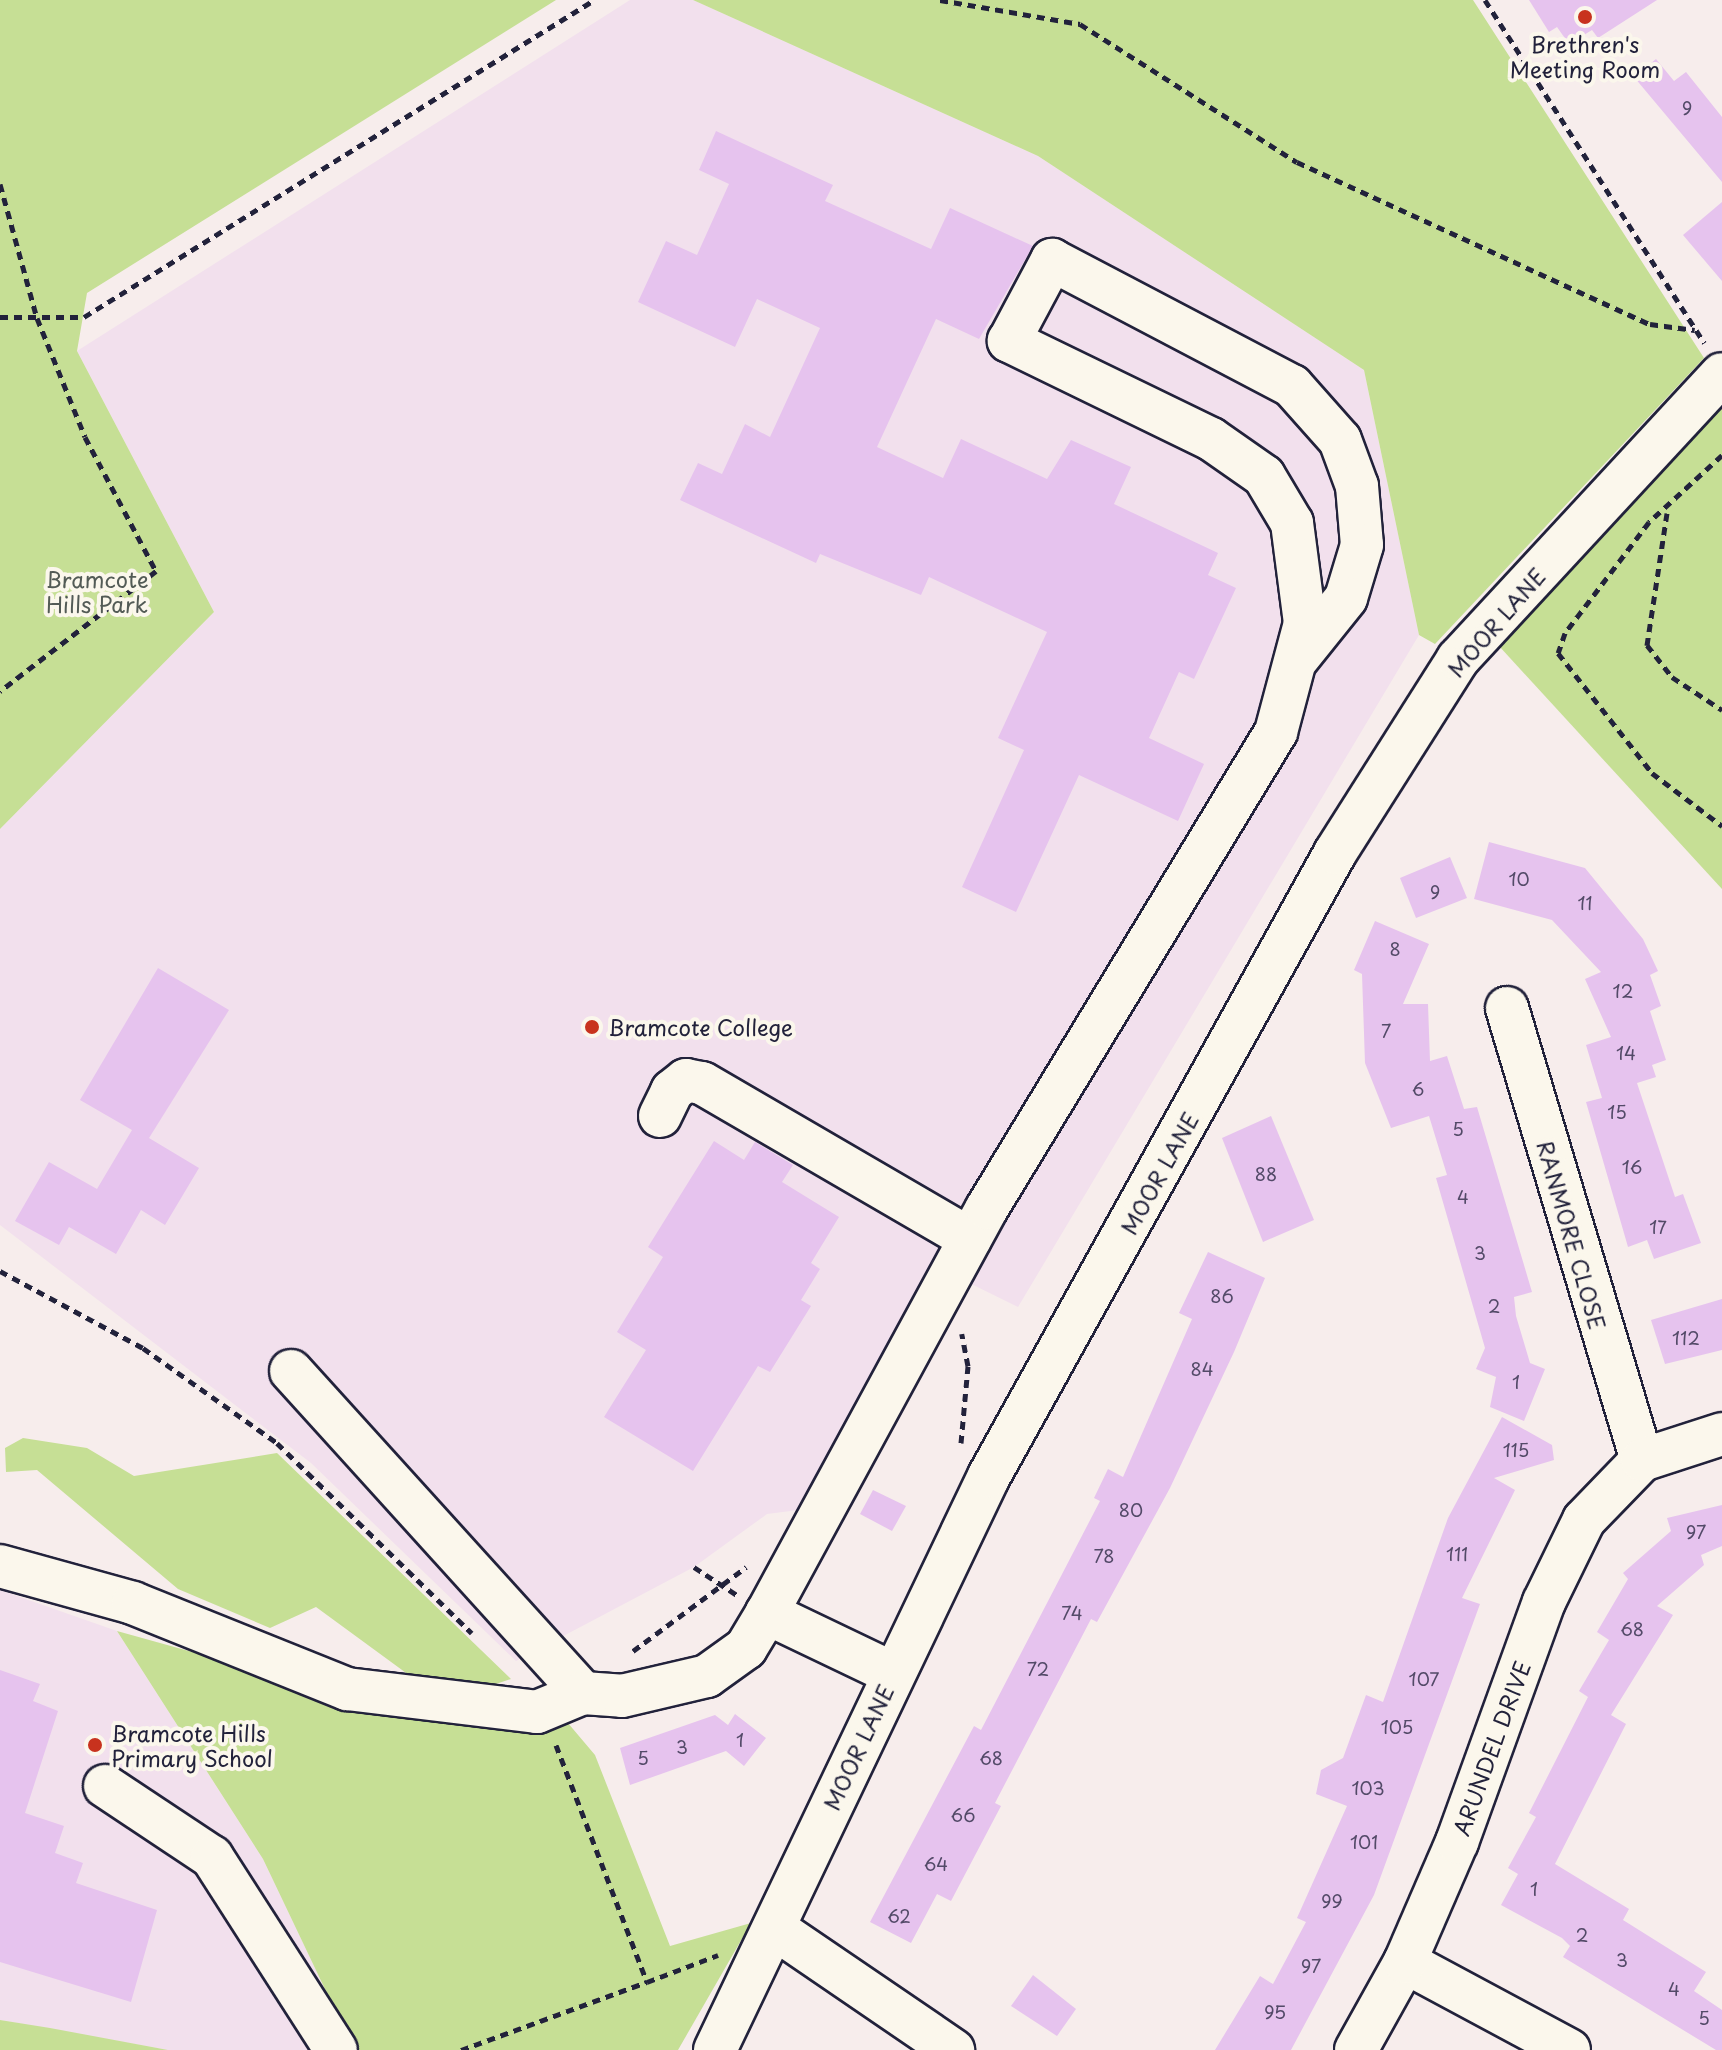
<!DOCTYPE html>
<style>
body{margin:0}
#map{position:relative;width:1722px;height:2050px;overflow:hidden;background:#f7edec;font-family:"Playpen Sans",sans-serif}
div>[style]{position:absolute}
[style*='--x']{left:calc(var(--x)*1px);top:calc(var(--y)*1px);width:calc(var(--w)*1px);rotate:calc(var(--a)*1deg)}
.built>*{inset:0;background:#f2e0ed}
.green>*{inset:0;background:#c6df95}
.building>*{inset:0;background:#e6c3ee}
.path>*{height:5px;margin-top:-2.5px;transform-origin:0;background:repeating-linear-gradient(90deg,#22223b 0 8px,transparent 0 14px)}
.roads{filter:drop-shadow(2px 0 #22223b) drop-shadow(-2px 0 #22223b) drop-shadow(0 2px #22223b) drop-shadow(0 -2px #22223b)}
.minor>*{height:42px;margin:-21px;padding:0 21px;transform-origin:21px;border-radius:21px;background:#fbf7ec}
.dots>*{width:22px;height:22px;translate:-50% -50%;box-sizing:border-box;border:4px solid #fbf7ec;border-radius:50%}
span{translate:-50% -50%;white-space:nowrap;text-align:center;line-height:1.15;-webkit-text-stroke:8px #fbf7ec;paint-order:stroke}
.number-label{font-size:18px;color:#534a68}
.number-label span{-webkit-text-stroke-width:0}
.poi-label{font-size:22px;color:#22223b}
.left{translate:0 -50%;text-align:left}
.park-label{font-size:22px;color:#535b56}
.street-label{font-size:22px;color:#22223b}
</style>
<div id="map">
<div class="built">
<i style="clip-path:polygon(630px 0,693px 0,1038px 156px,1364px 370px,1419px 635px,1018px 1307px,951px 1274px,814px 1508px,767px 1514px,694px 1567px,516px 1661px,311px 1463px,0 1225px,0 829px,214px 612px,77px 351px)"></i>
<i style="clip-path:polygon(0 1590px,117px 1631px,263px 1859px,354px 2050px,168px 2050px,0 2020px)"></i>
</div>
<div class="green">
<i style="clip-path:polygon(0 0,556px 0,87px 293px,77px 351px,214px 612px,0 829px)"></i>
<i style="clip-path:polygon(693px 0,1473px 0,1704px 358px,1435px 644px,1419px 635px,1364px 370px,1038px 156px)"></i>
<i style="clip-path:polygon(1722px 392px,1722px 889px,1499px 646px)"></i>
<i style="clip-path:polygon(23px 1438px,87px 1448px,134px 1476px,277px 1453px,511px 1679px,466px 1694px,428px 1689px,316px 1607px,270px 1628px,178px 1589px,37px 1470px,6px 1472px,5px 1448px)"></i>
<i style="clip-path:polygon(117px 1631px,350px 1696px,562px 1716px,595px 1755px,670px 1946px,751px 1923px,678px 2050px,354px 2050px,263px 1859px)"></i>
<i style="clip-path:polygon(0 2020px,50px 2028px,168px 2050px,0 2050px)"></i>
</div>
<div class="building">
<i style="clip-path:polygon(1529px 0,1657px 0,1598px 38px,1592px 30px,1569px 44px,1557px 27px,1549px 32px)"></i>
<i style="clip-path:polygon(1656px 59px,1674px 81px,1686px 72px,1722px 117px,1722px 182px,1634px 77px)"></i>
<i style="clip-path:polygon(716px 131px,833px 185px,825px 201px,931px 249px,950px 208px,1033px 246px,979px 339px,936px 319px,877px 447px,943px 478px,961px 439px,1047px 479px,1071px 440px,1131px 467px,1114px 504px,1218px 553px,1208px 575px,1236px 588px,1194px 679px,1179px 672px,1149px 738px,1204px 764px,1178px 821px,1079px 775px,1016px 912px,962px 887px,1024px 750px,998px 738px,1047px 632px,929px 577px,921px 595px,820px 554px,816px 563px,680px 500px,698px 463px,722px 474px,745px 424px,770px 437px,820px 328px,757px 299px,735px 347px,638px 302px,666px 241px,697px 255px,729px 184px,699px 170px)"></i>
<i style="clip-path:polygon(1722px 202px,1722px 281px,1683px 235px)"></i>
<i style="clip-path:polygon(1489px 842px,1585px 868px,1643px 939px,1658px 971px,1650px 975px,1661px 1006px,1650px 1011px,1666px 1060px,1652px 1065px,1656px 1077px,1637px 1083px,1675px 1197px,1683px 1194px,1701px 1243px,1654px 1259px,1647px 1240px,1628px 1247px,1586px 1102px,1602px 1098px,1586px 1045px,1611px 1037px,1585px 979px,1601px 972px,1552px 920px,1474px 899px)"></i>
<i style="clip-path:polygon(1450px 857px,1467px 898px,1416px 918px,1400px 878px)"></i>
<i style="clip-path:polygon(1375px 921px,1429px 944px,1403px 1004px,1428px 1004px,1430px 1061px,1447px 1056px,1464px 1109px,1477px 1107px,1532px 1292px,1514px 1297px,1516px 1316px,1530px 1363px,1545px 1369px,1524px 1421px,1490px 1407px,1496px 1377px,1476px 1369px,1485px 1348px,1436px 1178px,1447px 1175px,1429px 1116px,1391px 1128px,1365px 1063px,1362px 974px,1354px 970px)"></i>
<i style="clip-path:polygon(158px 968px,229px 1010px,149px 1138px,199px 1168px,165px 1225px,141px 1210px,116px 1254px,69px 1227px,59px 1245px,15px 1221px,49px 1162px,97px 1189px,132px 1130px,80px 1100px)"></i>
<i style="clip-path:polygon(1271px 1116px,1314px 1220px,1263px 1242px,1222px 1138px)"></i>
<i style="clip-path:polygon(714px 1141px,744px 1160px,755px 1142px,793px 1165px,782px 1182px,839px 1217px,811px 1263px,820px 1269px,801px 1300px,811px 1306px,770px 1372px,758px 1366px,693px 1471px,604px 1417px,646px 1350px,617px 1332px,663px 1257px,648px 1247px)"></i>
<i style="clip-path:polygon(1208px 1252px,1265px 1278px,1234px 1352px,1170px 1488px,1097px 1622px,1091px 1619px,995px 1803px,1001px 1806px,951px 1901px,937px 1894px,911px 1943px,870px 1922px,974px 1726px,981px 1730px,1100px 1501px,1094px 1498px,1108px 1469px,1123px 1477px,1192px 1319px,1179px 1313px)"></i>
<i style="clip-path:polygon(1722px 1299px,1722px 1350px,1665px 1364px,1651px 1320px)"></i>
<i style="clip-path:polygon(1502px 1417px,1552px 1445px,1554px 1460px,1494px 1478px,1515px 1490px,1462px 1598px,1480px 1604px,1374px 1895px,1291px 2050px,1215px 2050px,1260px 1976px,1273px 1984px,1306px 1922px,1297px 1918px,1347px 1806px,1316px 1794px,1321px 1770px,1343px 1758px,1366px 1695px,1383px 1702px,1448px 1518px)"></i>
<i style="clip-path:polygon(873px 1490px,906px 1506px,892px 1531px,860px 1514px)"></i>
<i style="clip-path:polygon(1722px 1505px,1722px 1546px,1701px 1555px,1704px 1565px,1657px 1606px,1673px 1615px,1611px 1715px,1626px 1724px,1555px 1864px,1629px 1909px,1623px 1920px,1706px 1972px,1694px 1991px,1722px 2010px,1722px 2050px,1716px 2050px,1563px 1957px,1570px 1946px,1562px 1938px,1501px 1905px,1518px 1874px,1508px 1868px,1536px 1817px,1529px 1813px,1588px 1697px,1579px 1691px,1609px 1640px,1597px 1632px,1628px 1579px,1623px 1573px,1671px 1531px,1667px 1518px)"></i>
<i style="clip-path:polygon(0 1670px,40px 1684px,33px 1701px,58px 1711px,25px 1813px,64px 1826px,55px 1853px,83px 1863px,76px 1883px,157px 1910px,131px 2002px,0 1962px)"></i>
<i style="clip-path:polygon(735px 1714px,766px 1738px,744px 1766px,726px 1751px,630px 1785px,620px 1748px,715px 1715px,728px 1725px)"></i>
<i style="clip-path:polygon(1033px 1975px,1076px 2009px,1057px 2036px,1011px 2006px)"></i>
</div>
<div class="path">
<i style="--x:940;--y:0;--w:142;--a:9.7"></i>
<i style="--x:1080;--y:24;--w:257;--a:32.5"></i>
<i style="--x:1297;--y:162;--w:388;--a:24.7"></i>
<i style="--x:1650;--y:324;--w:45;--a:7.6"></i>
<i style="--x:1485;--y:0;--w:407;--a:57.4"></i>
<i style="--x:0;--y:184;--w:139;--a:74.6"></i>
<i style="--x:37;--y:318;--w:128;--a:68"></i>
<i style="--x:85;--y:437;--w:152;--a:62.1"></i>
<i style="--x:156;--y:571;--w:197;--a:142.4"></i>
<i style="--x:0;--y:317;--w:84;--a:0"></i>
<i style="--x:84;--y:317;--w:600;--a:-31.86"></i>
<i style="--x:1722;--y:455;--w:99;--a:137.5"></i>
<i style="--x:1649;--y:522;--w:139;--a:127.1"></i>
<i style="--x:1565;--y:633;--w:21;--a:109"></i>
<i style="--x:1558;--y:653;--w:152;--a:51.9"></i>
<i style="--x:1652;--y:773;--w:88;--a:37.1"></i>
<i style="--x:1667;--y:513;--w:134;--a:98.6"></i>
<i style="--x:1647;--y:645;--w:41;--a:52"></i>
<i style="--x:1672;--y:677;--w:60;--a:33.4"></i>
<i style="--x:0;--y:1271;--w:162;--a:28.3"></i>
<i style="--x:143;--y:1348;--w:164;--a:35.3"></i>
<i style="--x:277;--y:1443;--w:272;--a:44.3"></i>
<i style="--x:961;--y:1443;--w:77;--a:-84.8"></i>
<i style="--x:968;--y:1366;--w:33;--a:-101"></i>
<i style="--x:694;--y:1567;--w:51;--a:33.1"></i>
<i style="--x:633;--y:1651;--w:141;--a:-36.6"></i>
<i style="--x:556;--y:1745;--w:254;--a:69"></i>
<i style="--x:647;--y:1982;--w:76;--a:-20.8"></i>
<i style="--x:461;--y:2050;--w:198;--a:-20.1"></i>
</div>
<div class="roads">
<div class="minor">
<i style="--x:1507;--y:1008;--w:472;--a:73.4"></i>
<i style="--x:660;--y:1116;--w:28;--a:-64"></i>
<i style="--x:672;--y:1091;--w:18;--a:-38"></i>
<i style="--x:686;--y:1080;--w:16;--a:11"></i>
<i style="--x:702;--y:1083;--w:310;--a:30.2"></i>
<i style="--x:291;--y:1371;--w:435;--a:47.8"></i>
<i style="--x:0;--y:1566;--w:138;--a:15.5"></i>
<i style="--x:133;--y:1603;--w:231;--a:21.9"></i>
<i style="--x:347;--y:1689;--w:191;--a:6.9"></i>
<i style="--x:537;--y:1712;--w:50;--a:-22.4"></i>
<i style="--x:583;--y:1693;--w:39;--a:4"></i>
<i style="--x:622;--y:1696;--w:87;--a:-13.2"></i>
<i style="--x:707;--y:1676;--w:48;--a:-35.7"></i>
<i style="--x:746;--y:1648;--w:41;--a:-59"></i>
<i style="--x:892;--y:1673;--w:139;--a:-154.4"></i>
<i style="--x:767;--y:1613;--w:461;--a:-61.5"></i>
<i style="--x:987;--y:1208;--w:557;--a:-58.74"></i>
<i style="--x:1276;--y:732;--w:113;--a:-75.1"></i>
<i style="--x:1305;--y:623;--w:101;--a:-97.4"></i>
<i style="--x:1292;--y:523;--w:55;--a:-120.8"></i>
<i style="--x:1264;--y:476;--w:65;--a:-145.1"></i>
<i style="--x:1211;--y:439;--w:225;--a:-154.1"></i>
<i style="--x:1009;--y:341;--w:92;--a:-62"></i>
<i style="--x:1052;--y:260;--w:271;--a:27.7"></i>
<i style="--x:1292;--y:386;--w:72;--a:48.4"></i>
<i style="--x:1340;--y:440;--w:49;--a:69.7"></i>
<i style="--x:1357;--y:486;--w:59;--a:85.2"></i>
<i style="--x:1362;--y:545;--w:55;--a:106.8"></i>
<i style="--x:1346;--y:598;--w:77;--a:128.7"></i>
<i style="--x:105;--y:1786;--w:128;--a:33.6"></i>
<i style="--x:212;--y:1857;--w:229;--a:57.3"></i>
<i style="--x:774;--y:1928;--w:217;--a:34.3"></i>
<i style="--x:1405;--y:1962;--w:186;--a:28.2"></i>
<i style="--x:715;--y:2050;--w:636;--a:-64.48"></i>
<i style="--x:989;--y:1476;--w:713;--a:-60.95"></i>
<i style="--x:1335;--y:853;--w:230;--a:-57.6"></i>
<i style="--x:1458;--y:659;--w:388;--a:-47.2"></i>
<i style="--x:1356;--y:2050;--w:101;--a:-60.9"></i>
<i style="--x:1405;--y:1962;--w:131;--a:-66.6"></i>
<i style="--x:1457;--y:1842;--w:255;--a:-70.1"></i>
<i style="--x:1544;--y:1602;--w:91;--a:-64"></i>
<i style="--x:1584;--y:1520;--w:83;--a:-46"></i>
<i style="--x:1642;--y:1460;--w:84;--a:-18"></i>
</div>
</div>
<div class="dots">
<i style="left:1585px;top:17px;background:#c8321e"></i>
<i style="left:592px;top:1027px;background:#c8321e"></i>
<i style="left:95px;top:1745px;background:#c8321e"></i>
</div>
<div class="number-label">
<span style="left:1687px;top:108px">9</span>
<span style="left:1519px;top:879px">10</span>
<span style="left:1435px;top:892px">9</span>
<span style="left:1585px;top:903px">11</span>
<span style="left:1395px;top:949px">8</span>
<span style="left:1623px;top:991px">12</span>
<span style="left:1386px;top:1031px">7</span>
<span style="left:1626px;top:1053px">14</span>
<span style="left:1418px;top:1089px">6</span>
<span style="left:1617px;top:1112px">15</span>
<span style="left:1458px;top:1129px">5</span>
<span style="left:1632px;top:1167px">16</span>
<span style="left:1266px;top:1174px">88</span>
<span style="left:1463px;top:1197px">4</span>
<span style="left:1658px;top:1227px">17</span>
<span style="left:1480px;top:1253px">3</span>
<span style="left:1222px;top:1296px">86</span>
<span style="left:1494px;top:1306px">2</span>
<span style="left:1686px;top:1338px">112</span>
<span style="left:1202px;top:1369px">84</span>
<span style="left:1516px;top:1382px">1</span>
<span style="left:1516px;top:1450px">115</span>
<span style="left:1131px;top:1510px">80</span>
<span style="left:1696px;top:1532px">97</span>
<span style="left:1457px;top:1554px">111</span>
<span style="left:1104px;top:1556px">78</span>
<span style="left:1072px;top:1613px">74</span>
<span style="left:1632px;top:1629px">68</span>
<span style="left:1038px;top:1669px">72</span>
<span style="left:1424px;top:1679px">107</span>
<span style="left:1397px;top:1727px">105</span>
<span style="left:740px;top:1740px">1</span>
<span style="left:682px;top:1747px">3</span>
<span style="left:643px;top:1758px">5</span>
<span style="left:991px;top:1758px">68</span>
<span style="left:1368px;top:1788px">103</span>
<span style="left:963px;top:1815px">66</span>
<span style="left:1364px;top:1842px">101</span>
<span style="left:936px;top:1864px">64</span>
<span style="left:1534px;top:1889px">1</span>
<span style="left:1332px;top:1901px">99</span>
<span style="left:899px;top:1916px">62</span>
<span style="left:1582px;top:1935px">2</span>
<span style="left:1622px;top:1960px">3</span>
<span style="left:1311px;top:1966px">97</span>
<span style="left:1674px;top:1989px">4</span>
<span style="left:1275px;top:2012px">95</span>
<span style="left:1704px;top:2018px">5</span>
</div>
<div class="poi-label">
<span style="left:1585px;top:56px">Brethren's<br>Meeting Room</span>
<span class="left" style="left:608px;top:1027px">Bramcote College</span>
<span class="left" style="left:111px;top:1745px">Bramcote Hills<br>Primary School</span>
</div>
<div class="park-label">
<span style="left:97px;top:591px">Bramcote<br>Hills Park</span>
</div>
<div class="street-label">
<span style="left:1496px;top:622px;rotate:-49deg">MOOR LANE</span>
<span style="left:1159px;top:1173px;rotate:-61deg">MOOR LANE</span>
<span style="left:1572px;top:1235px;rotate:74deg">RANMORE CLOSE</span>
<span style="left:858px;top:1747px;rotate:-65deg">MOOR LANE</span>
<span style="left:1491px;top:1748px;rotate:-70deg">ARUNDEL DRIVE</span>
</div>
</div>
